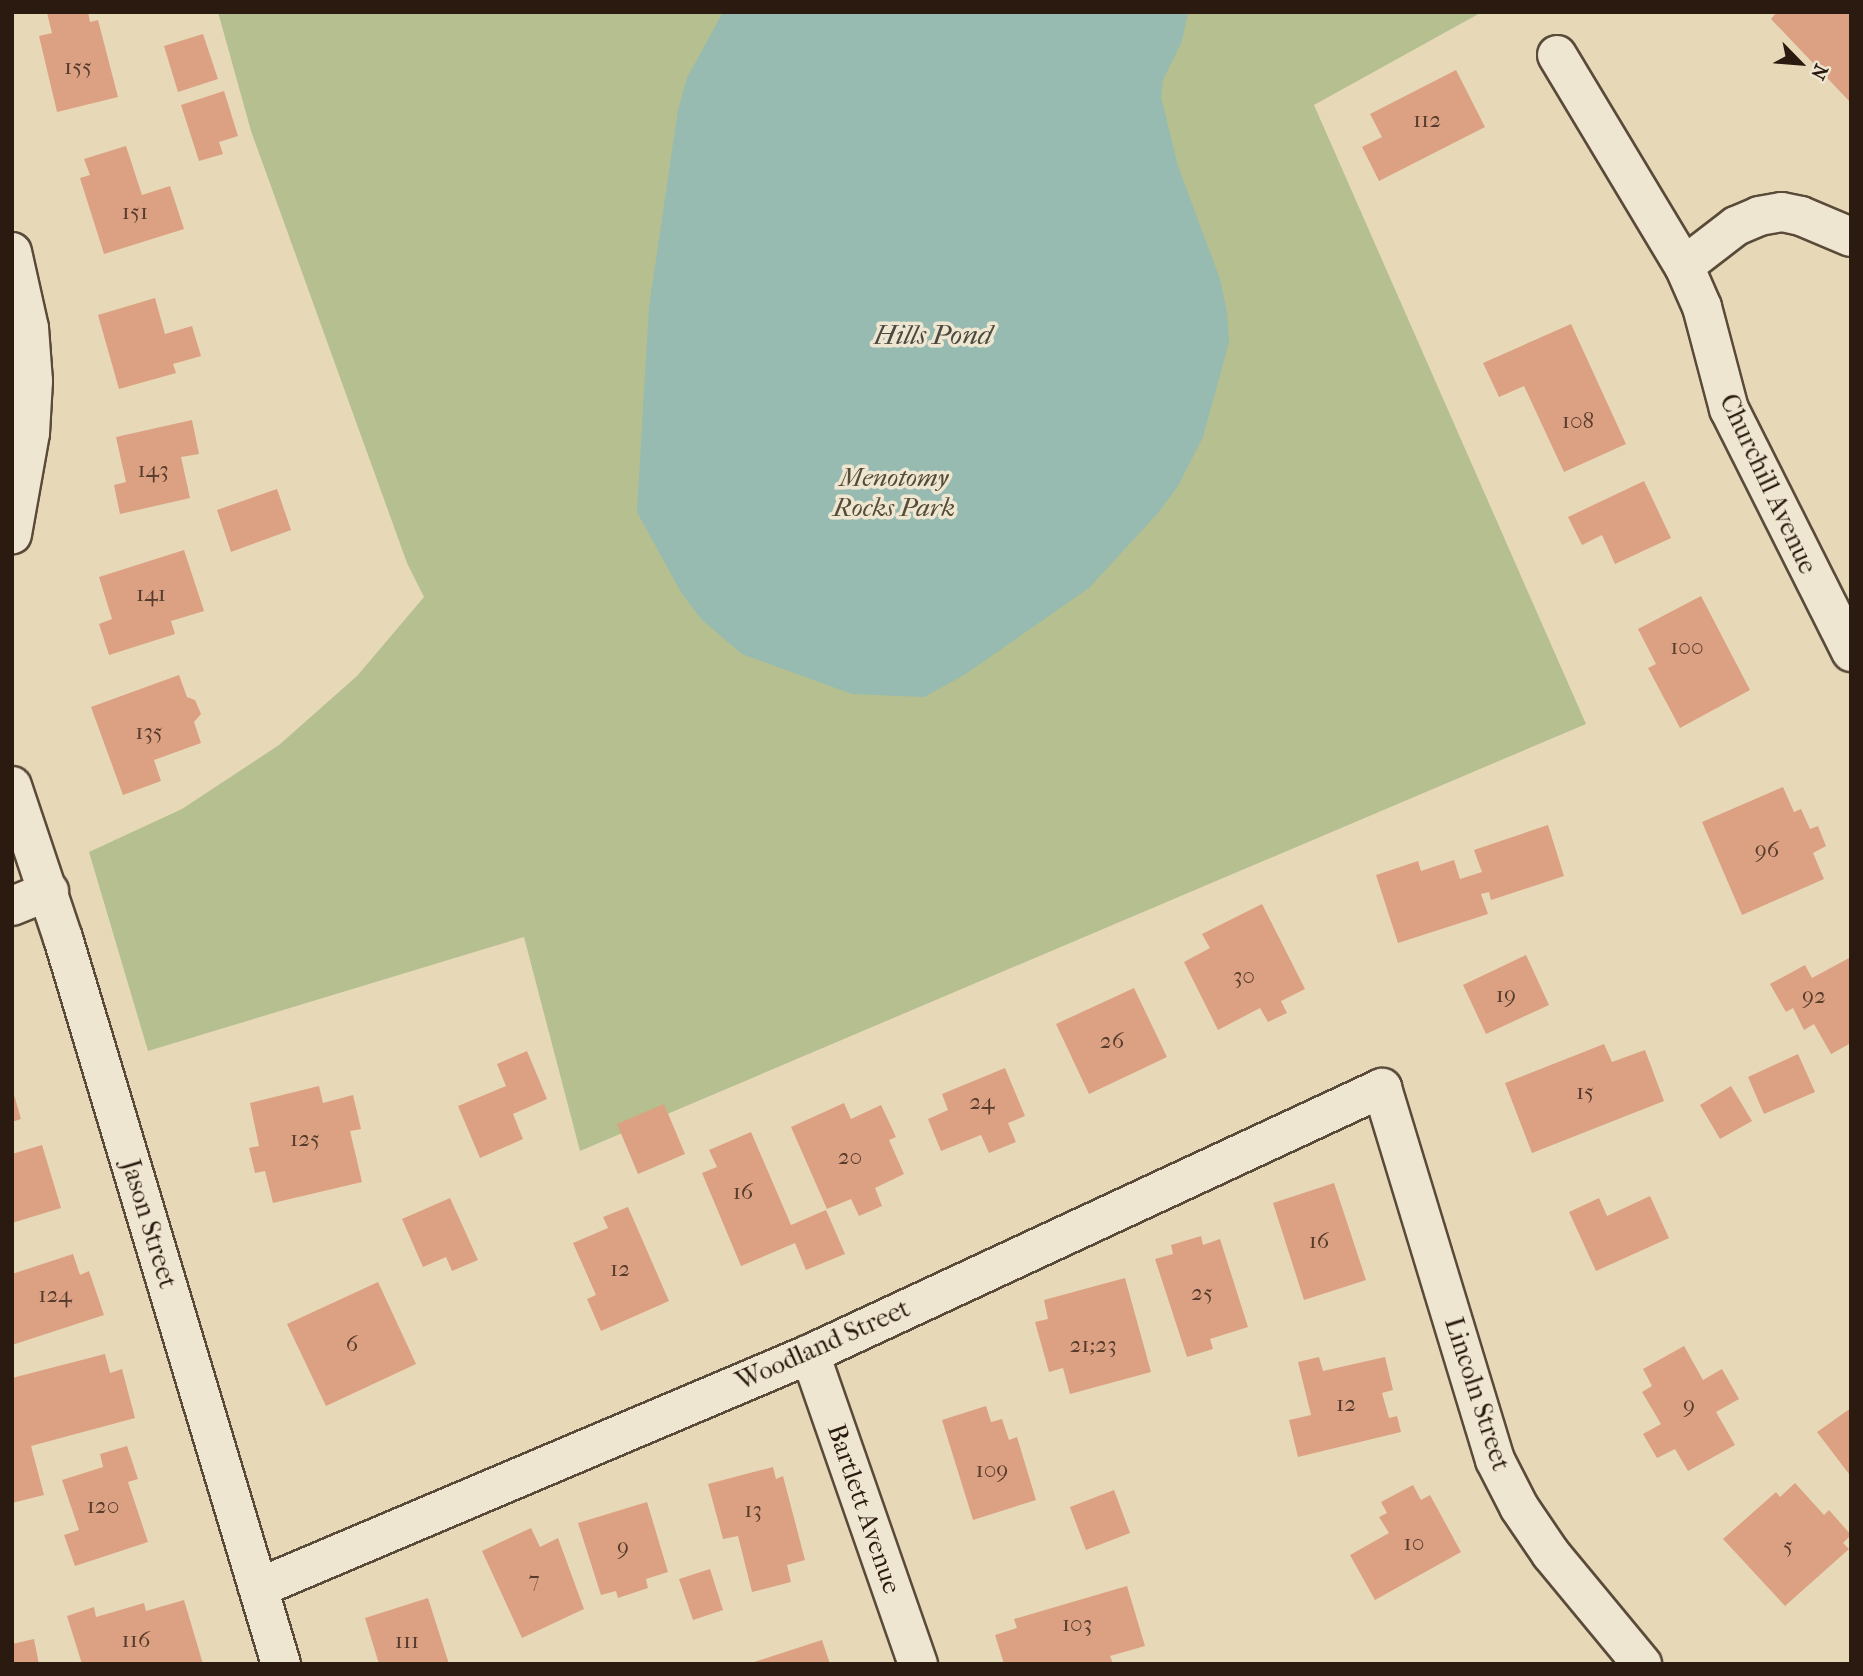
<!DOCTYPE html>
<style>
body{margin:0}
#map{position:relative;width:1863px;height:1676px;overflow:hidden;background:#e7d9b8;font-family:"IM FELL French Canon",serif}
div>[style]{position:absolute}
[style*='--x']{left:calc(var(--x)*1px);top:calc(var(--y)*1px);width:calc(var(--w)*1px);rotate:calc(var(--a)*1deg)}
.green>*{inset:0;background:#b5bf8f}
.water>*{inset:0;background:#97bab1}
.building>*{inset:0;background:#dca083}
.roads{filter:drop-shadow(2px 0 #5a4a39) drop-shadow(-2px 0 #5a4a39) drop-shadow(0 2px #5a4a39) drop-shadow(0 -2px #5a4a39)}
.minor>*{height:38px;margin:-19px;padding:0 19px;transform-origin:19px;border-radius:19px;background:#efe6d1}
span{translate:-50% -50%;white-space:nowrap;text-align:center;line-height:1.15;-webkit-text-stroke:7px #efe6d1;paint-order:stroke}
.number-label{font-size:23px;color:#573c2c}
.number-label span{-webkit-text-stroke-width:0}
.park-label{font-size:26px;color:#544c35;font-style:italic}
.street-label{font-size:26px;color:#2b1a0f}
.water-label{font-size:28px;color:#4b4a40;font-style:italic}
.frame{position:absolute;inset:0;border:14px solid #2b1a0f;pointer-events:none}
.north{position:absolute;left:1765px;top:28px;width:70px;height:70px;-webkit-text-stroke:5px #efe6d1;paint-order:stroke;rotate:115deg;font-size:19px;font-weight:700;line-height:28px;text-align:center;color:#2b1a0f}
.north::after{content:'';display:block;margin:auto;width:24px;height:32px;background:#2b1a0f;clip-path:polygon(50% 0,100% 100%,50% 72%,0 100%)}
</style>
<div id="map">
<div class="green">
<i style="clip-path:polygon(218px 12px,1482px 12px,1314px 105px,1586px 724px,580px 1151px,524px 937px,148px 1051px,89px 852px,182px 809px,279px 745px,357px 676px,424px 597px,407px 563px,251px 131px)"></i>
</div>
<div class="water">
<i style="clip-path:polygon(723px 12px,1188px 12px,1182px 41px,1163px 80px,1161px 97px,1178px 166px,1220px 279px,1227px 312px,1229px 342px,1203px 437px,1178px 486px,1157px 514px,1089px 588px,964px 675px,924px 697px,852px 694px,742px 654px,702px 620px,682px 594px,637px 512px,649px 307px,678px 110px,687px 78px)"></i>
</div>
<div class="building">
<i style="clip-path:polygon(88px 12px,90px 22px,98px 20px,118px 97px,57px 112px,39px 36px,52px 33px,47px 13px)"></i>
<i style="clip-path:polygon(1777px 12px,1851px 12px,1851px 103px,1771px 19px)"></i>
<i style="clip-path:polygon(203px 34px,218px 79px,178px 92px,164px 46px)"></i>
<i style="clip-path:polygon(1456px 70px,1485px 127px,1379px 181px,1362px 147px,1382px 137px,1370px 114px)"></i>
<i style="clip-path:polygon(224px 91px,238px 136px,219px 142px,223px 154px,199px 161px,181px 105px)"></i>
<i style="clip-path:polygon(126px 146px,142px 195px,170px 186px,184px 229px,104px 254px,80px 178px,90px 175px,84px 159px)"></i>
<i style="clip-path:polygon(155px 298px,165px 334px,192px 326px,201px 356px,173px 364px,176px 373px,119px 389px,98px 315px)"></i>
<i style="clip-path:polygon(1571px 324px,1626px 444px,1564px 472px,1524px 386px,1499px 397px,1483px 363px)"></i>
<i style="clip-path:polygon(192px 420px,199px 454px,181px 457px,190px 498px,120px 514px,114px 485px,126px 482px,116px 437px)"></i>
<i style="clip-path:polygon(1644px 481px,1671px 538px,1615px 564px,1602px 535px,1582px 545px,1568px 517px)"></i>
<i style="clip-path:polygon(277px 489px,291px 530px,231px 552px,217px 510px)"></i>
<i style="clip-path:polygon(184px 550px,204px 611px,171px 621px,175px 634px,109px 655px,99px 624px,112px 619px,99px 577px)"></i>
<i style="clip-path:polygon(1701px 596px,1750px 690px,1680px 728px,1648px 668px,1656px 664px,1638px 629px)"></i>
<i style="clip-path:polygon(179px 675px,187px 697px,195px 700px,201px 714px,194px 722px,201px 743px,154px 760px,161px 781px,123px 795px,91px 707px)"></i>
<i style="clip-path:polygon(1783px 787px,1794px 812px,1801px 809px,1810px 829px,1818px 826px,1826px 846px,1813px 853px,1824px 879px,1742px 915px,1702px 822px)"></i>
<i style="clip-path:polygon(1548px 825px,1564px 876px,1491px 900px,1489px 892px,1481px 894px,1488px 914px,1398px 943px,1376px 875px,1418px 861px,1421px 871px,1454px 860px,1460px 879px,1482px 872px,1474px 850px)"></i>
<i style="clip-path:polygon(1262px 904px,1305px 989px,1281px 1001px,1287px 1013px,1268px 1022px,1260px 1008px,1218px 1030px,1184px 962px,1210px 948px,1202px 934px)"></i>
<i style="clip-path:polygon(1526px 955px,1549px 1005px,1486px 1034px,1463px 985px)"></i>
<i style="clip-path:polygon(1851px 957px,1851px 1043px,1831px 1054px,1814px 1024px,1804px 1030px,1793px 1008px,1786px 1012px,1770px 984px,1805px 965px,1812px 978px)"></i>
<i style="clip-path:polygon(1134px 988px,1167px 1057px,1089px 1094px,1056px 1024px)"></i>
<i style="clip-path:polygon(1604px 1044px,1612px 1062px,1645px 1050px,1664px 1101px,1532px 1153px,1505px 1083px)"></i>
<i style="clip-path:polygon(527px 1051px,547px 1099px,513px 1114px,523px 1139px,480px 1158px,458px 1106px,506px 1086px,497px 1064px)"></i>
<i style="clip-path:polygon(1798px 1054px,1815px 1092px,1764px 1114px,1748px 1077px)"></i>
<i style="clip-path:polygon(1005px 1068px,1025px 1116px,1008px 1123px,1016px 1142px,989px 1153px,981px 1135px,941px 1151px,928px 1119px,948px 1110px,942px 1094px)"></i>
<i style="clip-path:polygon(319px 1086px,323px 1103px,353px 1095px,361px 1129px,350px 1131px,362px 1182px,273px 1203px,265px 1171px,255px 1173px,249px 1148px,259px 1146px,250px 1103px)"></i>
<i style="clip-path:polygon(1731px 1086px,1752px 1121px,1720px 1139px,1700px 1105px)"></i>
<i style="clip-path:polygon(13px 1091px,21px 1119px,12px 1122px,12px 1092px)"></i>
<i style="clip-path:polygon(844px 1103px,851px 1119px,881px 1105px,896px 1137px,889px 1140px,904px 1174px,875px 1188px,882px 1206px,859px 1216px,851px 1199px,827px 1209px,791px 1127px)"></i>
<i style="clip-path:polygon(664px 1104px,685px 1154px,638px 1174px,617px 1124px)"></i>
<i style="clip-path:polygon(751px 1132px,791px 1225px,826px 1210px,845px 1254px,806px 1270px,795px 1243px,741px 1266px,702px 1173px,717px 1167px,709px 1150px)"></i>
<i style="clip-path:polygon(42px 1145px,61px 1208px,12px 1223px,12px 1154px)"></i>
<i style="clip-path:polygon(1334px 1183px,1366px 1280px,1304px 1300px,1273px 1203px)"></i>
<i style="clip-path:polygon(1650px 1196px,1669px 1238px,1596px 1271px,1569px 1212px,1599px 1198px,1607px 1216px)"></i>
<i style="clip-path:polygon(450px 1198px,478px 1260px,452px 1271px,446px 1257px,423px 1267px,402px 1219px)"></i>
<i style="clip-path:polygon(628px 1207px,669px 1301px,601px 1331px,587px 1299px,596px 1295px,573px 1243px,608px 1228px,603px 1217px)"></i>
<i style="clip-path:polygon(1201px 1236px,1203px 1245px,1220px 1239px,1248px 1327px,1210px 1339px,1213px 1349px,1187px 1357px,1155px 1259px,1173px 1254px,1171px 1245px)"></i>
<i style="clip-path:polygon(73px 1254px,80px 1275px,89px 1271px,104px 1315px,12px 1345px,12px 1274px)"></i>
<i style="clip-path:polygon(1125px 1278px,1151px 1372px,1070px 1394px,1063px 1368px,1049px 1372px,1035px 1322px,1048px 1319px,1044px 1300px)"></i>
<i style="clip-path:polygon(378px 1282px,416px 1364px,326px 1406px,287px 1324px)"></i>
<i style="clip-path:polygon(1684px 1346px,1703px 1380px,1722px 1369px,1739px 1399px,1716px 1412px,1735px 1445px,1688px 1471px,1675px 1449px,1657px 1458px,1643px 1434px,1661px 1424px,1642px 1392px,1652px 1386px,1643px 1369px)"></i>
<i style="clip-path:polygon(105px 1354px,110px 1373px,122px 1369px,135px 1418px,31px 1446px,44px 1495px,12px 1503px,12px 1378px)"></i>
<i style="clip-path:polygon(1319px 1357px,1323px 1371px,1385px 1357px,1393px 1390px,1382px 1393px,1389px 1418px,1397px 1416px,1401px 1432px,1298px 1457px,1289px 1420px,1311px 1415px,1298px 1362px)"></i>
<i style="clip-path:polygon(986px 1406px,991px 1422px,1002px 1419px,1009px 1440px,1017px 1437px,1036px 1500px,973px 1520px,942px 1420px)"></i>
<i style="clip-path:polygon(1851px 1408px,1851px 1473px,1849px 1474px,1817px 1432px)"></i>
<i style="clip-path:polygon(127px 1446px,138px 1479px,128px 1482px,148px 1542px,75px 1566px,64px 1535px,79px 1530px,62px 1480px,103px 1467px,100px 1454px)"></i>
<i style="clip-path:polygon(773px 1467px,776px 1479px,783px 1476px,805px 1560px,787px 1565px,791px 1582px,752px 1592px,738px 1536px,723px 1539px,708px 1484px)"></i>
<i style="clip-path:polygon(1795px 1483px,1824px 1515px,1829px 1510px,1851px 1535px,1843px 1543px,1849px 1549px,1785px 1606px,1723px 1539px,1776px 1492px,1780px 1497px)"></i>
<i style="clip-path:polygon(1413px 1485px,1421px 1500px,1430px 1495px,1461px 1552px,1375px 1600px,1350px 1555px,1389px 1533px,1379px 1517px,1387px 1513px,1381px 1502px)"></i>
<i style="clip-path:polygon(1114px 1490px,1130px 1533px,1086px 1550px,1070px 1507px)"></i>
<i style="clip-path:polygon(647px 1502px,668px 1572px,646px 1579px,648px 1588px,618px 1598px,616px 1591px,601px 1595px,578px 1523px)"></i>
<i style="clip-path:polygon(531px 1528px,540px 1547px,558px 1538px,584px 1609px,522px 1638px,482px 1551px)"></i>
<i style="clip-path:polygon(710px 1569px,723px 1610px,693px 1620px,679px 1579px)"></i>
<i style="clip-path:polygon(1127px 1586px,1145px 1646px,1110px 1656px,1113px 1664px,1004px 1664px,995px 1635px,1017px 1628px,1014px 1619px)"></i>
<i style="clip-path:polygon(428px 1598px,449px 1664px,379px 1664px,365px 1618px)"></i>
<i style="clip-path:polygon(184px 1600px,203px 1664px,82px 1664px,67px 1616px,94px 1607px,96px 1617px,144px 1603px,146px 1611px)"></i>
<i style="clip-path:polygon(34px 1639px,39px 1664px,12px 1664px,12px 1644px)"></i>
<i style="clip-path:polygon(822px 1640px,830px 1664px,751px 1664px,751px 1663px)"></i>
</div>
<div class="roads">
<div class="minor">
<i style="--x:1557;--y:55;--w:246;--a:59"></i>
<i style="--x:1684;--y:266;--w:45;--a:66.3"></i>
<i style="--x:1702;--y:307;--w:106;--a:75.2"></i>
<i style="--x:1729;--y:409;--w:272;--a:63.3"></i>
<i style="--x:12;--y:252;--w:78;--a:77.4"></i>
<i style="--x:29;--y:328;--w:53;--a:85.7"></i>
<i style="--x:33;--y:381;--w:52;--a:93.3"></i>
<i style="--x:30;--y:433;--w:103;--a:100.1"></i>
<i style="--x:1684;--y:266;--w:66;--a:-37.6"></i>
<i style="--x:1736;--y:226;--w:25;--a:-23"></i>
<i style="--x:1759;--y:216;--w:23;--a:-10"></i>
<i style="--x:1782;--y:212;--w:19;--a:12"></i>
<i style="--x:1801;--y:216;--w:54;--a:22.8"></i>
<i style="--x:12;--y:786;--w:160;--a:71.5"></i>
<i style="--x:63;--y:938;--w:758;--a:73.29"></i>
<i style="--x:12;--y:906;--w:40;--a:-22"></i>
<i style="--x:810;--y:1354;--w:328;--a:70.8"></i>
<i style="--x:258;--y:1588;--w:600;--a:-22.97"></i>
<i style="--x:810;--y:1354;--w:631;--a:-24.94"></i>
<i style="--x:1382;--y:1088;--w:389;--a:73.1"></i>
<i style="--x:1495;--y:1460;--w:53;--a:62.9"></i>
<i style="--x:1519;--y:1507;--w:57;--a:55.8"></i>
<i style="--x:1551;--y:1554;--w:143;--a:50.4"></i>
</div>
</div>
<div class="number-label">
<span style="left:78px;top:67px">155</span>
<span style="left:1427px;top:120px">112</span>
<span style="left:135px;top:212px">151</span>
<span style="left:1578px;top:421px">108</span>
<span style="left:153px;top:470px">143</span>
<span style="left:151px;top:594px">141</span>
<span style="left:1687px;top:647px">100</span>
<span style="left:149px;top:732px">135</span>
<span style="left:1767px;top:850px">96</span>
<span style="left:1244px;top:976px">30</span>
<span style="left:1506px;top:995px">19</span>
<span style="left:1814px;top:996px">92</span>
<span style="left:1112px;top:1041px">26</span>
<span style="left:1585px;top:1092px">15</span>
<span style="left:982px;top:1102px">24</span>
<span style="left:305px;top:1139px">125</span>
<span style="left:850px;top:1157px">20</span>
<span style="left:743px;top:1192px">16</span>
<span style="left:1319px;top:1241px">16</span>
<span style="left:620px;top:1269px">12</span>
<span style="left:1202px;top:1293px">25</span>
<span style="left:55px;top:1295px">124</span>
<span style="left:352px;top:1344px">6</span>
<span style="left:1093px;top:1345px">21;23</span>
<span style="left:1346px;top:1404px">12</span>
<span style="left:1689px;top:1405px">9</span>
<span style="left:992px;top:1470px">109</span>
<span style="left:103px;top:1506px">120</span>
<span style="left:753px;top:1510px">13</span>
<span style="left:1414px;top:1543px">10</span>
<span style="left:1788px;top:1546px">5</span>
<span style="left:623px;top:1547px">9</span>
<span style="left:534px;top:1580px">7</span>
<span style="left:1077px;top:1624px">103</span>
<span style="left:136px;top:1640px">116</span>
<span style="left:407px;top:1641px">111</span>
</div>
<div class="park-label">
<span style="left:894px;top:493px">Menotomy<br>Rocks Park</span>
</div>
<div class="street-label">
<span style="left:1768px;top:484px;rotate:65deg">Churchill Avenue</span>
<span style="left:149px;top:1224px;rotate:73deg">Jason Street</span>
<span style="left:823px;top:1345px;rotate:-24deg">Woodland Street</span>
<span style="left:1477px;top:1394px;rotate:72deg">Lincoln Street</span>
<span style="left:864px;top:1509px;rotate:71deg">Bartlett Avenue</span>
</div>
<div class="water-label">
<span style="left:933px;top:335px">Hills Pond</span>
</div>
<div class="frame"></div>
<div class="north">N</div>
</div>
